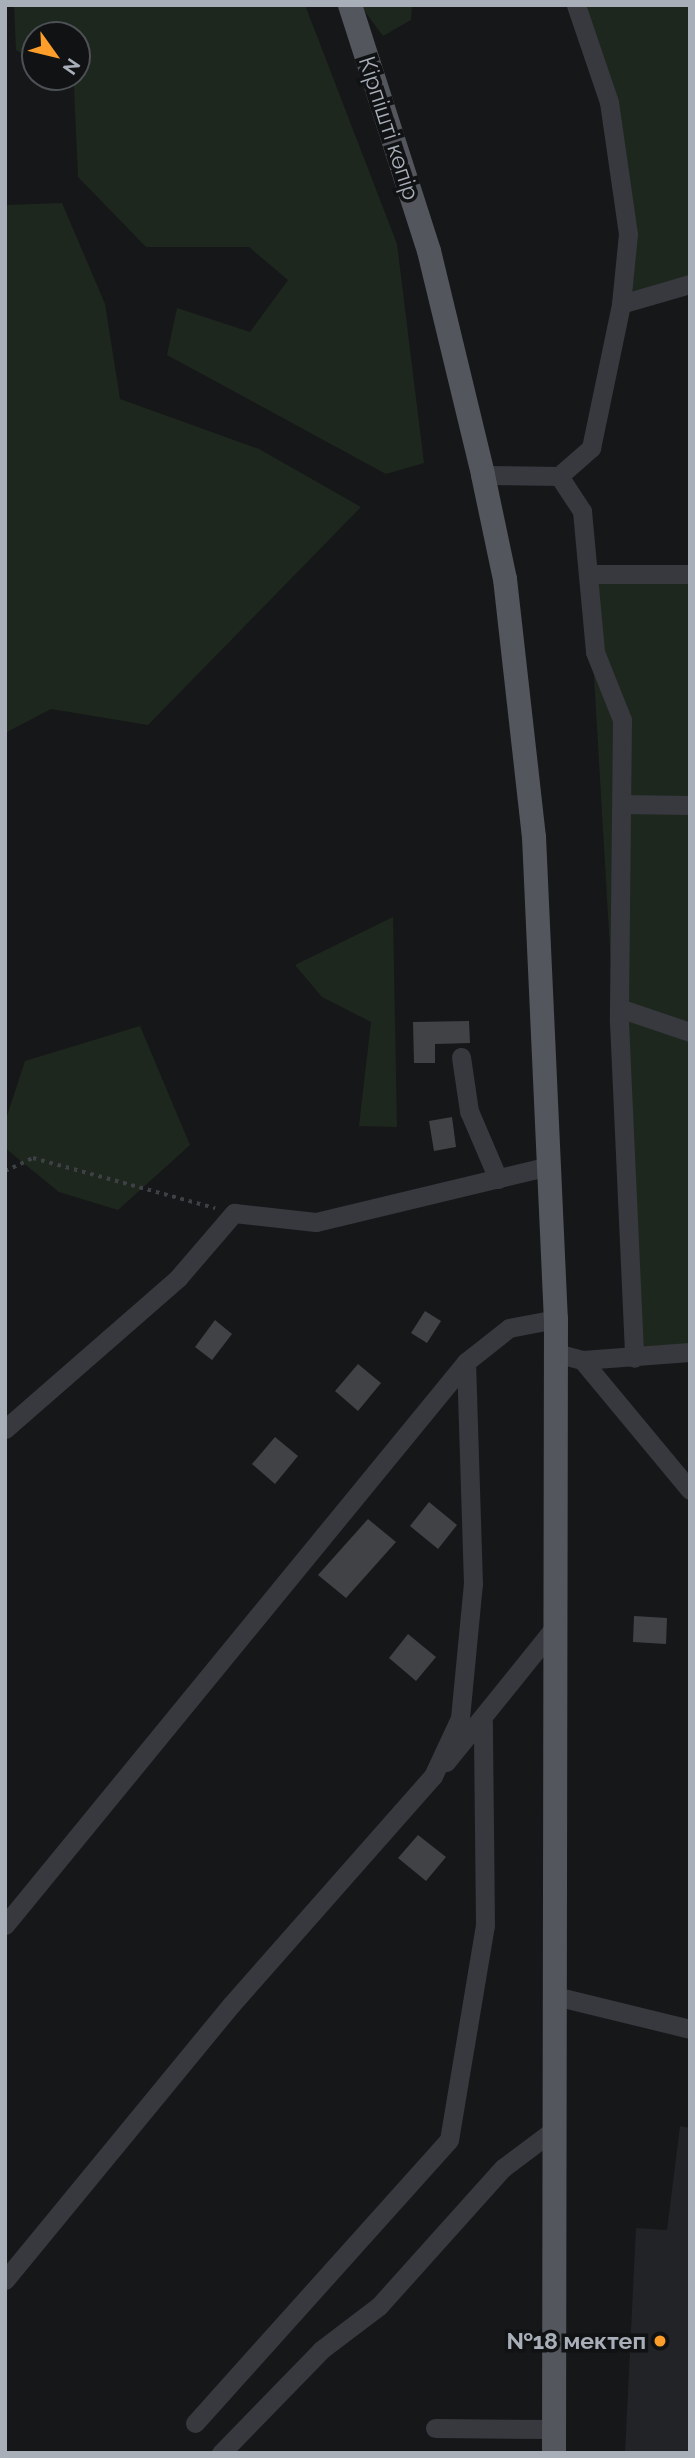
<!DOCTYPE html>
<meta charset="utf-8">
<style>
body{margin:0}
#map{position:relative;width:695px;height:2458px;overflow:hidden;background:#161719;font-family:Raleway,sans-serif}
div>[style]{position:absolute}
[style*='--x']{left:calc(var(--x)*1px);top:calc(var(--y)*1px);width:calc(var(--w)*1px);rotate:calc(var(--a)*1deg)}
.built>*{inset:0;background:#222326}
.green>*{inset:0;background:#1e271e}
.building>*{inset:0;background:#404246}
.path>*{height:3.5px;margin-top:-1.75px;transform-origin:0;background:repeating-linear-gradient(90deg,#3d4045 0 3.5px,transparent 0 8.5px)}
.minor>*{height:19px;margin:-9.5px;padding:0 9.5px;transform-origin:9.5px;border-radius:9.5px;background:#37393e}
.major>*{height:24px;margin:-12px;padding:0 12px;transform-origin:12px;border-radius:12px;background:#53565d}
.dots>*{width:19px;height:19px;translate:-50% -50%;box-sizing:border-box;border:4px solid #111214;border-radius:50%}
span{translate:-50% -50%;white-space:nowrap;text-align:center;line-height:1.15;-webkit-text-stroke:7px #111214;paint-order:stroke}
.street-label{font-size:23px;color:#a8afb9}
.poi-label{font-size:23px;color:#a8afb9;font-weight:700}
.right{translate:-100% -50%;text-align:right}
.frame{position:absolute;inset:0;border:7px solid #a8afb9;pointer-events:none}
.north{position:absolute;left:21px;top:21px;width:70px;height:70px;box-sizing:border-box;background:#111214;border:2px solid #4d5156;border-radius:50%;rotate:124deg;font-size:19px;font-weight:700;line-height:28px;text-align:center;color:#a8afb9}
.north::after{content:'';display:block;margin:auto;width:24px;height:32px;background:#fd9e2a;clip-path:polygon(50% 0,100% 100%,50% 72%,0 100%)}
</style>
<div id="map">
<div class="built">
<i style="clip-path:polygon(680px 2126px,690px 2128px,690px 2453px,625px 2453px,636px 2228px,667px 2230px)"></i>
</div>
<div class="green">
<i style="clip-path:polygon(14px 5px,305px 5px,397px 244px,424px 463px,386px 474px,167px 355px,177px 308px,250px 332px,288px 280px,249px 247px,146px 247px,78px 177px,74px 87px,59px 77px,77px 77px,77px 35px,35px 35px,35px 62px,16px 50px)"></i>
<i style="clip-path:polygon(360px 5px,412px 5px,411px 20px,383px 36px)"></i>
<i style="clip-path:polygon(576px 5px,690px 5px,690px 278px,621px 304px,628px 234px,609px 102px)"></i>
<i style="clip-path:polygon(62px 203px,105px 304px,120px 399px,259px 449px,361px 507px,148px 725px,51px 709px,5px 733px,5px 205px)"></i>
<i style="clip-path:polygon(690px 571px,690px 1349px,634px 1358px,588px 574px)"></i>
<i style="clip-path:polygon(393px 917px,397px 1127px,359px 1126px,371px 1022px,322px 997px,295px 965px)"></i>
<i style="clip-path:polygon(140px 1026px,190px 1145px,118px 1210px,59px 1192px,5px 1148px,5px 1122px,25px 1061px)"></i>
</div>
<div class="building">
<i style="clip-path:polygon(469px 1021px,470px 1043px,435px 1044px,435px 1063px,414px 1063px,413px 1022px)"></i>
<i style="clip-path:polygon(452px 1117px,456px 1147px,434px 1151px,429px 1121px)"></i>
<i style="clip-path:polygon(425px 1311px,441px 1321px,427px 1343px,411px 1333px)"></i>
<i style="clip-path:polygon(215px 1320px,232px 1334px,212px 1360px,195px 1347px)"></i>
<i style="clip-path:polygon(358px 1364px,381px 1383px,358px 1411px,335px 1391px)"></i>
<i style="clip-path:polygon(275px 1437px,298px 1456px,275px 1484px,252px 1464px)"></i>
<i style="clip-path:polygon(429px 1502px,457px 1525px,438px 1549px,410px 1526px)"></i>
<i style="clip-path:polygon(368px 1519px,396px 1542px,346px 1598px,318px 1575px)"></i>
<i style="clip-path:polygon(634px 1616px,667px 1618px,666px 1644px,633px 1642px)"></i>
<i style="clip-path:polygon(408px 1634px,436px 1657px,416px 1681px,389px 1658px)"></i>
<i style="clip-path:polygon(418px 1835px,446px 1857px,426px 1881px,398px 1858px)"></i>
</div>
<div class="path">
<i style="--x:5;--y:1171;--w:31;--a:-25"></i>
<i style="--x:33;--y:1158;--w:189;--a:15.4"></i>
</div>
<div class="minor">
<i style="--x:621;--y:304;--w:72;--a:-16.2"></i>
<i style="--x:483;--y:475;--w:76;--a:0.8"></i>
<i style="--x:559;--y:476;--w:43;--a:-41.2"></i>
<i style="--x:591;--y:448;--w:147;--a:-78.2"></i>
<i style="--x:621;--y:304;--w:70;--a:-84.3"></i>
<i style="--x:628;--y:234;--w:133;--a:-98.2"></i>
<i style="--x:609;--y:102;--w:102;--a:-108.8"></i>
<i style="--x:559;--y:476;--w:42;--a:56.7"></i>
<i style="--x:582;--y:511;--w:142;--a:84.7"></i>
<i style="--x:595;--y:652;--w:73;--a:68.3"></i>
<i style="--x:622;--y:720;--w:302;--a:90.6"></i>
<i style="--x:619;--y:1022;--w:336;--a:87.4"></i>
<i style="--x:588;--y:574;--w:102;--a:0"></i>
<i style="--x:622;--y:804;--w:68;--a:0.8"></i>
<i style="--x:619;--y:1008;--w:75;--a:18.7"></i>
<i style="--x:461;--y:1057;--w:55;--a:81.6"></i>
<i style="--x:469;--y:1111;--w:74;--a:66.9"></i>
<i style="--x:556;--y:1353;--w:27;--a:15"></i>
<i style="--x:582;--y:1360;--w:108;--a:-4.2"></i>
<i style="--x:582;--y:1360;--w:169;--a:50.3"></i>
<i style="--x:5;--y:1429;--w:230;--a:-41.1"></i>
<i style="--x:178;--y:1278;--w:86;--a:-49.3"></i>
<i style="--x:234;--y:1213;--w:82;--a:6.3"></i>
<i style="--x:316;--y:1222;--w:241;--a:-13.5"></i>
<i style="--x:446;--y:1762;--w:174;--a:-51.1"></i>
<i style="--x:5;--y:1925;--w:728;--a:-50.69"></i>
<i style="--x:555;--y:1996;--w:139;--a:13.7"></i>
<i style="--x:5;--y:2280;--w:356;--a:-50.6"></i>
<i style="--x:231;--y:2005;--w:305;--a:-48.6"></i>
<i style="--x:433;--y:1776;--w:64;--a:-65"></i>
<i style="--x:460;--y:1718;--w:135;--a:-84.5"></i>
<i style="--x:473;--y:1584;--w:222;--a:-91.8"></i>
<i style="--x:466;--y:1362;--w:55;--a:-38.3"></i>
<i style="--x:509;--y:1328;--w:48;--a:-10.8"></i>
<i style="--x:195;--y:2423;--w:380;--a:-48.1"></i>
<i style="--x:449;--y:2140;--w:218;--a:-80.5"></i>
<i style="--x:485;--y:1925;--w:203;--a:-90.6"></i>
<i style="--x:435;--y:2428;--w:119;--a:0.5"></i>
<i style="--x:221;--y:2453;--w:144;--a:-45.8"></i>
<i style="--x:321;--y:2350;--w:73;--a:-37.2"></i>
<i style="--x:379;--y:2306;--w:186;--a:-48.1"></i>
<i style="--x:503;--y:2168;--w:65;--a:-36.9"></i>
</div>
<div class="major">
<i style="--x:350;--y:5;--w:258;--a:72.2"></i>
<i style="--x:429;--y:251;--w:230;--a:76.4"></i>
<i style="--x:483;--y:475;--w:106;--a:78.1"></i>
<i style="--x:505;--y:579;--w:260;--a:83.6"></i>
<i style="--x:534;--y:837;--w:483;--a:87.4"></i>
<i style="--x:556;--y:1319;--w:1134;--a:90.1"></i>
</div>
<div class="dots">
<i style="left:660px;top:2341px;background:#fd9e2a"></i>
</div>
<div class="street-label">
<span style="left:389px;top:128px;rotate:72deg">Кірпішті көпір</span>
</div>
<div class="poi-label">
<span class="right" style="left:646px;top:2341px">№18 мектеп</span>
</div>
<div class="frame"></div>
<div class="north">N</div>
</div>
